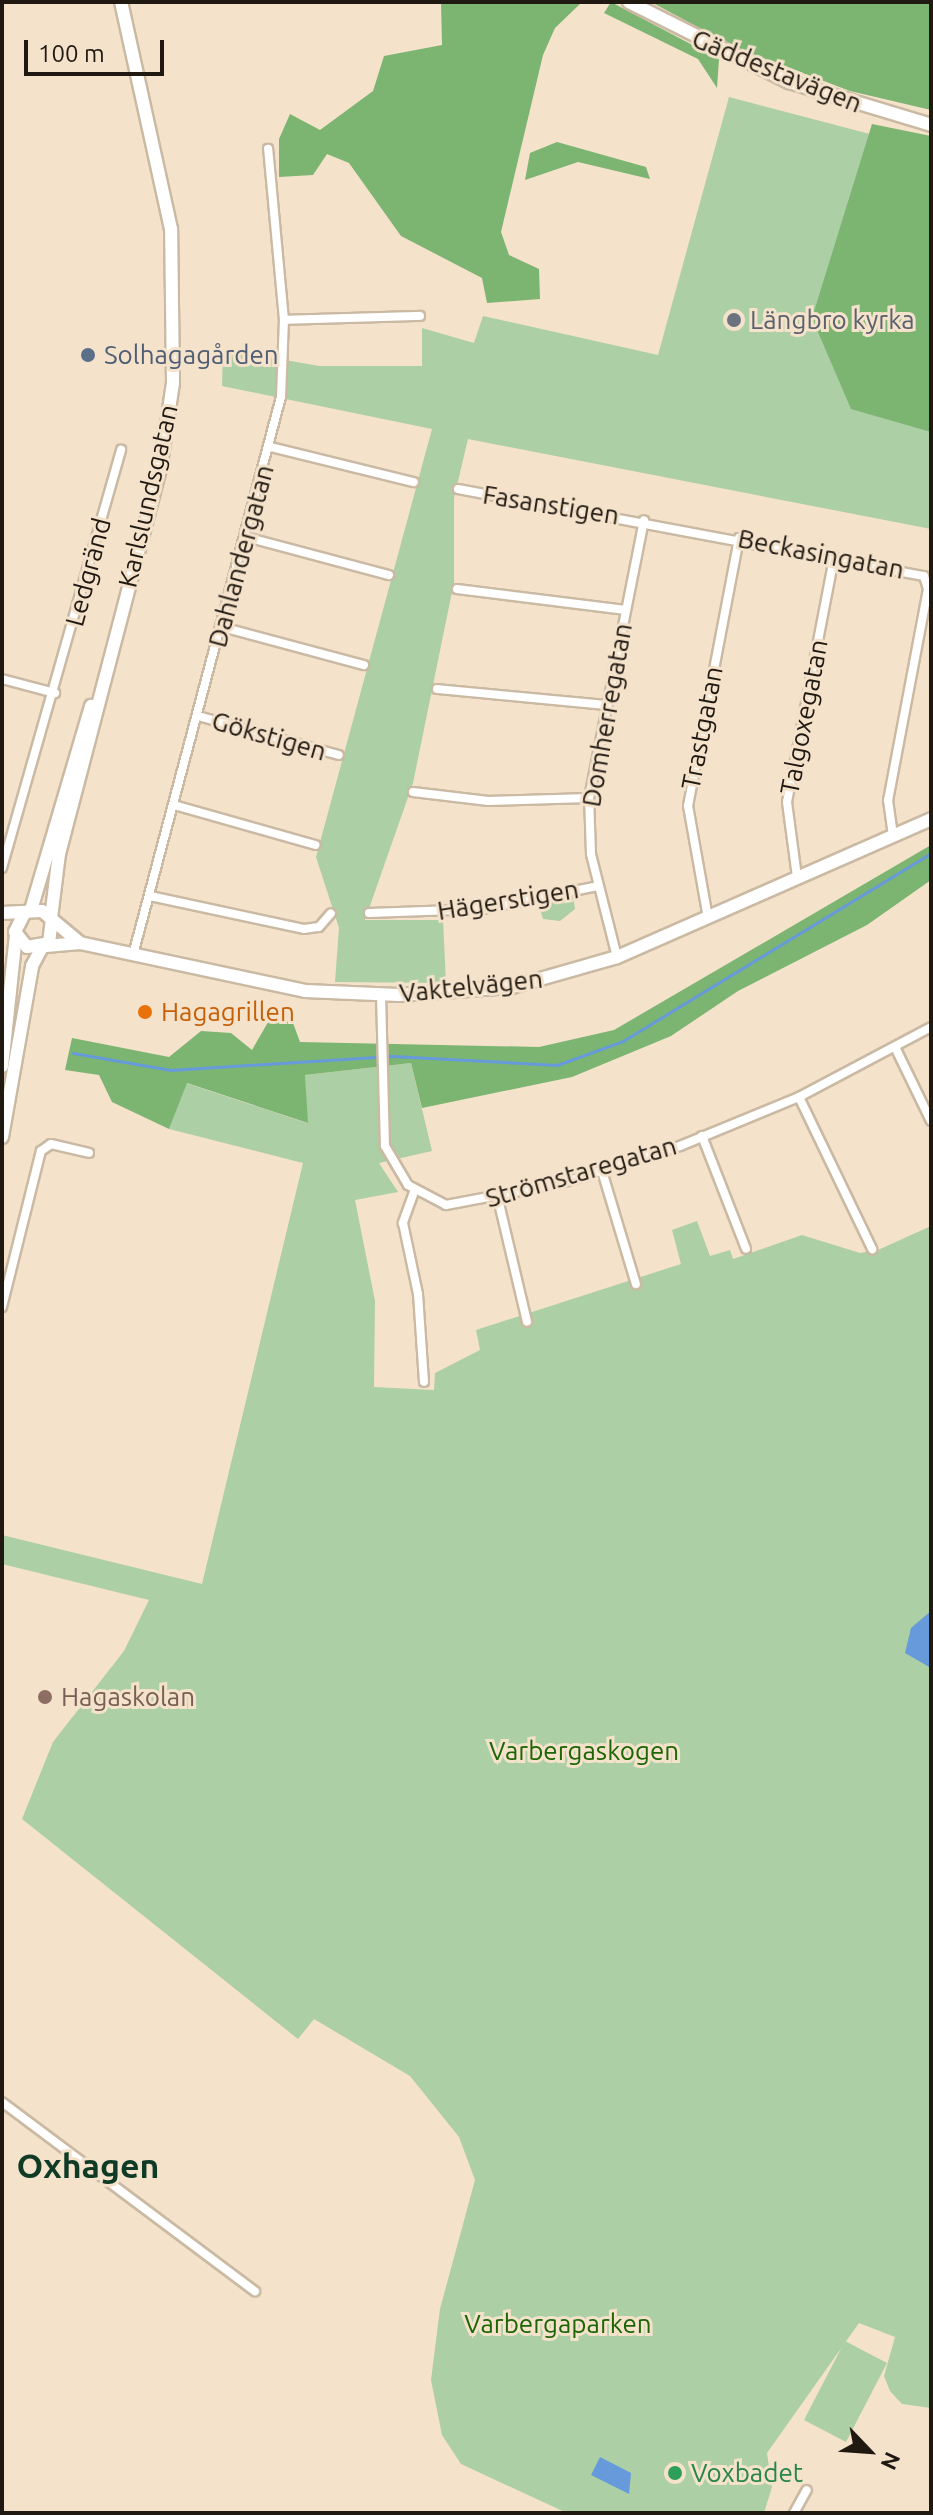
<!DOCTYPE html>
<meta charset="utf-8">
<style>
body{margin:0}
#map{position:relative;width:933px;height:2515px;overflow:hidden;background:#f4e2cb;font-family:Ubuntu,sans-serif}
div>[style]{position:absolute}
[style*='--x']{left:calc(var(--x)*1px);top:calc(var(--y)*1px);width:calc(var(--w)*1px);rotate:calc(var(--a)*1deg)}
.green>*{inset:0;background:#accfa5}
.forest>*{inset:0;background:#7cb471}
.water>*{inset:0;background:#679ada}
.stream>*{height:3px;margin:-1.5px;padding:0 1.5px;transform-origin:1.5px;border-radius:1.5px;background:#679ada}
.roads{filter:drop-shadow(2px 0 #cab9a3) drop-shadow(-2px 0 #cab9a3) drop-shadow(0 2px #cab9a3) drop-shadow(0 -2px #cab9a3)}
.street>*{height:8px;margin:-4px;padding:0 4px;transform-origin:4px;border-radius:4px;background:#fff}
.secondary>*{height:12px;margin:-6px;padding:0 6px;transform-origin:6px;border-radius:6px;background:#fff}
.dots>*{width:22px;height:22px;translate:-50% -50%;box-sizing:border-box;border:4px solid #f4e2cb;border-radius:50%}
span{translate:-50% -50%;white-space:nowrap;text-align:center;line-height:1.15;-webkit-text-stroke:6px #f4e2cb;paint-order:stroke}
.street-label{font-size:26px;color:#201911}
.worship-label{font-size:26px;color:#5b616d}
.left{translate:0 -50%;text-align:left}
.service-label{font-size:26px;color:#4e5e75}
.food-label{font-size:26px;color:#c56008}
.education-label{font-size:26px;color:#785e54}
.park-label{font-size:26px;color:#1c6606}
.leisure-label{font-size:26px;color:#27864d}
.district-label{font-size:34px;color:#0f3a26;font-weight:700}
.frame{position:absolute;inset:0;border:4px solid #201911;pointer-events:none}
.north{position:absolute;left:829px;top:2411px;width:80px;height:80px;-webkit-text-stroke:6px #f4e2cb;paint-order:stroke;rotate:115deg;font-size:22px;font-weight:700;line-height:32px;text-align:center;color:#201911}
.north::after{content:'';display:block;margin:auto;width:28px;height:36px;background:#201911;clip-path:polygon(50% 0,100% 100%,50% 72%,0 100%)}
.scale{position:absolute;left:24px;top:40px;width:140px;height:36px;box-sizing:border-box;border:4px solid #201911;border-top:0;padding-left:10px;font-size:24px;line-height:28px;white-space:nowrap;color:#201911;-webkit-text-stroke:6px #f4e2cb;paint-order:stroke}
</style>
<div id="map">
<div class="green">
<i style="clip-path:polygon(729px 97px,931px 150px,931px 529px,468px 439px,454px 498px,454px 582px,413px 783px,365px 920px,443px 920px,446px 983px,335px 982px,339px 928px,316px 857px,432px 429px,222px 386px,223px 349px,319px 366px,422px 366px,422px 328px,474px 343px,483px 316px,658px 355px)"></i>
<i style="clip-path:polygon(573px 895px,575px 909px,560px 921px,543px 919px,538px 902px)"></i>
<i style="clip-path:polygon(411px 1063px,432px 1151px,379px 1163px,398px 1192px,355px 1200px,375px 1301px,374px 1387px,434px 1390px,435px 1373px,480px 1350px,476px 1330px,681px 1264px,672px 1230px,697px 1221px,710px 1256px,730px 1250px,733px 1259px,802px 1235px,860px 1253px,878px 1250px,931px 1226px,931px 2408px,902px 2404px,890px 2391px,884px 2376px,895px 2337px,859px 2323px,767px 2453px,772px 2487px,764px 2513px,567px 2513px,461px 2464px,442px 2435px,431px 2380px,440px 2309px,475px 2180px,459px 2137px,410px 2076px,314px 2019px,298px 2039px,22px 1819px,53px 1742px,124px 1651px,149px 1600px,2px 1564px,2px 1535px,202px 1584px,303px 1163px,169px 1129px,186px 1083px,307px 1123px,305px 1075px)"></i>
<i style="clip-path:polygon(845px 2341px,887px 2363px,846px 2442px,804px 2420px)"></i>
</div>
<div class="forest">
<i style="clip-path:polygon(441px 2px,582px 2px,555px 28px,543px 55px,501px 232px,509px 255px,539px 269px,540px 299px,487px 303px,482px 278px,401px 236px,349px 163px,327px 154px,313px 175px,279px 177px,279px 139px,290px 114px,320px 130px,373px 91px,384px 56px,442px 45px)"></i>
<i style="clip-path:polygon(611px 2px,719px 59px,717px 88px,698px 59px,604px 13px)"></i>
<i style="clip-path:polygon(651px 2px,931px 2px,931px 110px,850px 91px,737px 48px)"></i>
<i style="clip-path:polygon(872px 124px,931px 136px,931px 432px,851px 409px,812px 318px)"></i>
<i style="clip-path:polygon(557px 142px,646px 167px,650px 179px,578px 162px,525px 180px,530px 153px)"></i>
<i style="clip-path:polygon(931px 845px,931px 880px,867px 925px,738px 991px,671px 1036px,572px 1077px,422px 1108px,411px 1063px,305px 1075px,308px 1123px,187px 1083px,169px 1129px,112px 1102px,99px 1075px,65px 1070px,72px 1038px,169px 1057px,201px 1031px,231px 1033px,252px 1050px,271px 1017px,293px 1023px,300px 1042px,539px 1047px,614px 1030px)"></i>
</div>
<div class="water">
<i style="clip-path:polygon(931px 1611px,931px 1668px,905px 1653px,911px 1628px)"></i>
<i style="clip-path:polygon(600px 2457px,631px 2473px,629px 2494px,591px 2475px)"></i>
</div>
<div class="stream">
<i style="--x:73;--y:1053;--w:98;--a:9.9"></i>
<i style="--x:170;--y:1070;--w:222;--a:-3.6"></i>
<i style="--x:392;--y:1056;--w:165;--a:3.1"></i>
<i style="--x:557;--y:1065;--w:70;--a:-20"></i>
<i style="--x:623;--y:1041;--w:361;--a:-31.4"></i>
</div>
<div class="roads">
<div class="street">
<i style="--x:284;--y:320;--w:136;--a:-1.7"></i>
<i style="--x:271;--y:447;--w:147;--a:13.8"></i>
<i style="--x:458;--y:489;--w:474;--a:10.6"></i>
<i style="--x:924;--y:576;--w:14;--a:73"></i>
<i style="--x:928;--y:589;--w:215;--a:100.7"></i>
<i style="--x:888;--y:800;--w:36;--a:82"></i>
<i style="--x:246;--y:537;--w:148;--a:14.9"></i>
<i style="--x:457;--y:589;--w:170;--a:7.1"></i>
<i style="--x:222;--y:627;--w:147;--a:15"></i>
<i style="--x:2;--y:679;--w:55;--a:14.8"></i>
<i style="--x:437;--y:689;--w:171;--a:5.4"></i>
<i style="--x:198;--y:716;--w:146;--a:15.5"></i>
<i style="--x:413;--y:792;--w:76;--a:6.8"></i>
<i style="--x:488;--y:801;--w:101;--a:-1.7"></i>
<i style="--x:174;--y:805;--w:147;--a:15.8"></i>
<i style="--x:2;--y:868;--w:435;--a:-74.1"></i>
<i style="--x:797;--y:877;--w:76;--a:-97.6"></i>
<i style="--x:787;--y:802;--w:249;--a:-79.1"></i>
<i style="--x:150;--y:896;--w:157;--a:12.1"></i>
<i style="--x:304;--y:929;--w:15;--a:-8"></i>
<i style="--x:319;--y:927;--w:18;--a:-49"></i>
<i style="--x:369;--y:913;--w:114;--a:-2"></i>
<i style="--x:483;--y:909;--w:117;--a:-11.3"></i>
<i style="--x:708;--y:918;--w:114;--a:-100.1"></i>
<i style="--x:688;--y:806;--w:273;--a:-79.2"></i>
<i style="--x:133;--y:955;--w:577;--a:-75.15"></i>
<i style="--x:281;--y:397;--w:77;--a:-87.8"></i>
<i style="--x:284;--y:320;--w:172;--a:-95.3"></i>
<i style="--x:617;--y:957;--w:106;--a:-104.2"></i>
<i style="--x:591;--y:854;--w:56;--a:-92"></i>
<i style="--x:589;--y:798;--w:283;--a:-78.8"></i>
<i style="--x:381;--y:995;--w:151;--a:88.5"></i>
<i style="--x:385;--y:1146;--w:45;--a:59.5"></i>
<i style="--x:408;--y:1185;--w:43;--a:27.8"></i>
<i style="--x:446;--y:1205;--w:118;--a:-10.7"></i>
<i style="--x:562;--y:1183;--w:124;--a:-17.4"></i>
<i style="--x:680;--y:1146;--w:129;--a:-22.4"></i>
<i style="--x:799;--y:1097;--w:149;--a:-27.9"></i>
<i style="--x:895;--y:1047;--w:82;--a:64.1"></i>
<i style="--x:799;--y:1097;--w:169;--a:64.3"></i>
<i style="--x:702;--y:1136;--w:121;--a:68.7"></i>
<i style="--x:602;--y:1171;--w:118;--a:73.3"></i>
<i style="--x:414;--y:1192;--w:33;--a:110"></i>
<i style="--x:403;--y:1223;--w:73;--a:78.1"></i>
<i style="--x:418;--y:1294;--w:88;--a:86.1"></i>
<i style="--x:498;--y:1199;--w:126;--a:76.7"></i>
<i style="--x:2;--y:1307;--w:161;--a:-76"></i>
<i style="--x:41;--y:1151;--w:12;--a:-35"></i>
<i style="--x:51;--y:1144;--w:39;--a:13"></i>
<i style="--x:2;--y:2102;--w:316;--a:36.8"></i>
<i style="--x:794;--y:2513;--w:26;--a:-61"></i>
</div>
<div class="secondary">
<i style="--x:629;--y:2;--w:179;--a:26.6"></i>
<i style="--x:789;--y:82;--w:148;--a:16.8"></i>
<i style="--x:31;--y:910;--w:213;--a:-73.6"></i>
<i style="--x:25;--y:912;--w:22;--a:117"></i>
<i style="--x:15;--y:932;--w:19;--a:51"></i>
<i style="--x:27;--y:947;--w:22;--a:-10"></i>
<i style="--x:49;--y:943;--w:23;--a:-83"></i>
<i style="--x:2;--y:913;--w:40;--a:-2.9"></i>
<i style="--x:42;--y:911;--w:50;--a:40.1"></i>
<i style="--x:51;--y:918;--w:64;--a:-82.9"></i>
<i style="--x:59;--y:854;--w:397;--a:-75.3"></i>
<i style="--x:160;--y:470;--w:88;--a:-81.5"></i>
<i style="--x:173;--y:383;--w:154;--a:-90.7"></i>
<i style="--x:171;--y:229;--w:232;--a:-102.4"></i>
<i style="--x:46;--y:946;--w:34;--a:-5"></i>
<i style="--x:80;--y:943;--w:230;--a:12"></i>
<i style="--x:305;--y:991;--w:94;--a:2.4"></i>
<i style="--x:399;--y:995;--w:113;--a:-4"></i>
<i style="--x:512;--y:987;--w:109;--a:-15.9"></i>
<i style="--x:617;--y:957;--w:343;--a:-23.7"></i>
<i style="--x:2;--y:1066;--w:131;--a:-83.9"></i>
<i style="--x:2;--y:1137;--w:174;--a:-80"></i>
<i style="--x:32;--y:966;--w:21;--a:-62"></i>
</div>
</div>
<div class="dots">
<i style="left:734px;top:320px;background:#6b7280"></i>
<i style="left:88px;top:355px;background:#5c6f8a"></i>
<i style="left:145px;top:1012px;background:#e8710a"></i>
<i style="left:45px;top:1697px;background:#8d6e63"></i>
<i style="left:675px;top:2473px;background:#2e9e5b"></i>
</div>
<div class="street-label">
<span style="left:777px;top:71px;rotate:22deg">Gäddestavägen</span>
<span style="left:148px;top:496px;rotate:-77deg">Karlslundsgatan</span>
<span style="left:551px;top:505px;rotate:9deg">Fasanstigen</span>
<span style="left:821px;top:554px;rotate:11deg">Beckasingatan</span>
<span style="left:241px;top:556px;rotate:-75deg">Dahlandergatan</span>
<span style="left:88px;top:572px;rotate:-75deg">Ledgränd</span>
<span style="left:607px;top:715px;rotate:-80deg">Domherregatan</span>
<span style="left:804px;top:717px;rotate:-79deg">Talgoxegatan</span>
<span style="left:702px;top:728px;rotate:-79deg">Trastgatan</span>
<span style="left:269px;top:736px;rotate:16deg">Gökstigen</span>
<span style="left:508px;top:900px;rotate:-9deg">Hägerstigen</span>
<span style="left:471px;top:986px;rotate:-6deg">Vaktelvägen</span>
<span style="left:581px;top:1172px;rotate:-16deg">Strömstaregatan</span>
</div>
<div class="worship-label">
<span class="left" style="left:750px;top:320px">Längbro kyrka</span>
</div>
<div class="service-label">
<span class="left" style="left:104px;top:355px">Solhagagården</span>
</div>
<div class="food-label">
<span class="left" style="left:161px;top:1012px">Hagagrillen</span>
</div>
<div class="education-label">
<span class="left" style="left:61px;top:1697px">Hagaskolan</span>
</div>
<div class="park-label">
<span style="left:584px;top:1751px">Varbergaskogen</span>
<span style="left:558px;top:2324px">Varbergaparken</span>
</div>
<div class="leisure-label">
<span class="left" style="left:691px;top:2473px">Voxbadet</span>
</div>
<div class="district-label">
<span style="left:88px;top:2166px">Oxhagen</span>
</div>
<div class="frame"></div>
<div class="north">N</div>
<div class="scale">100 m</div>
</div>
